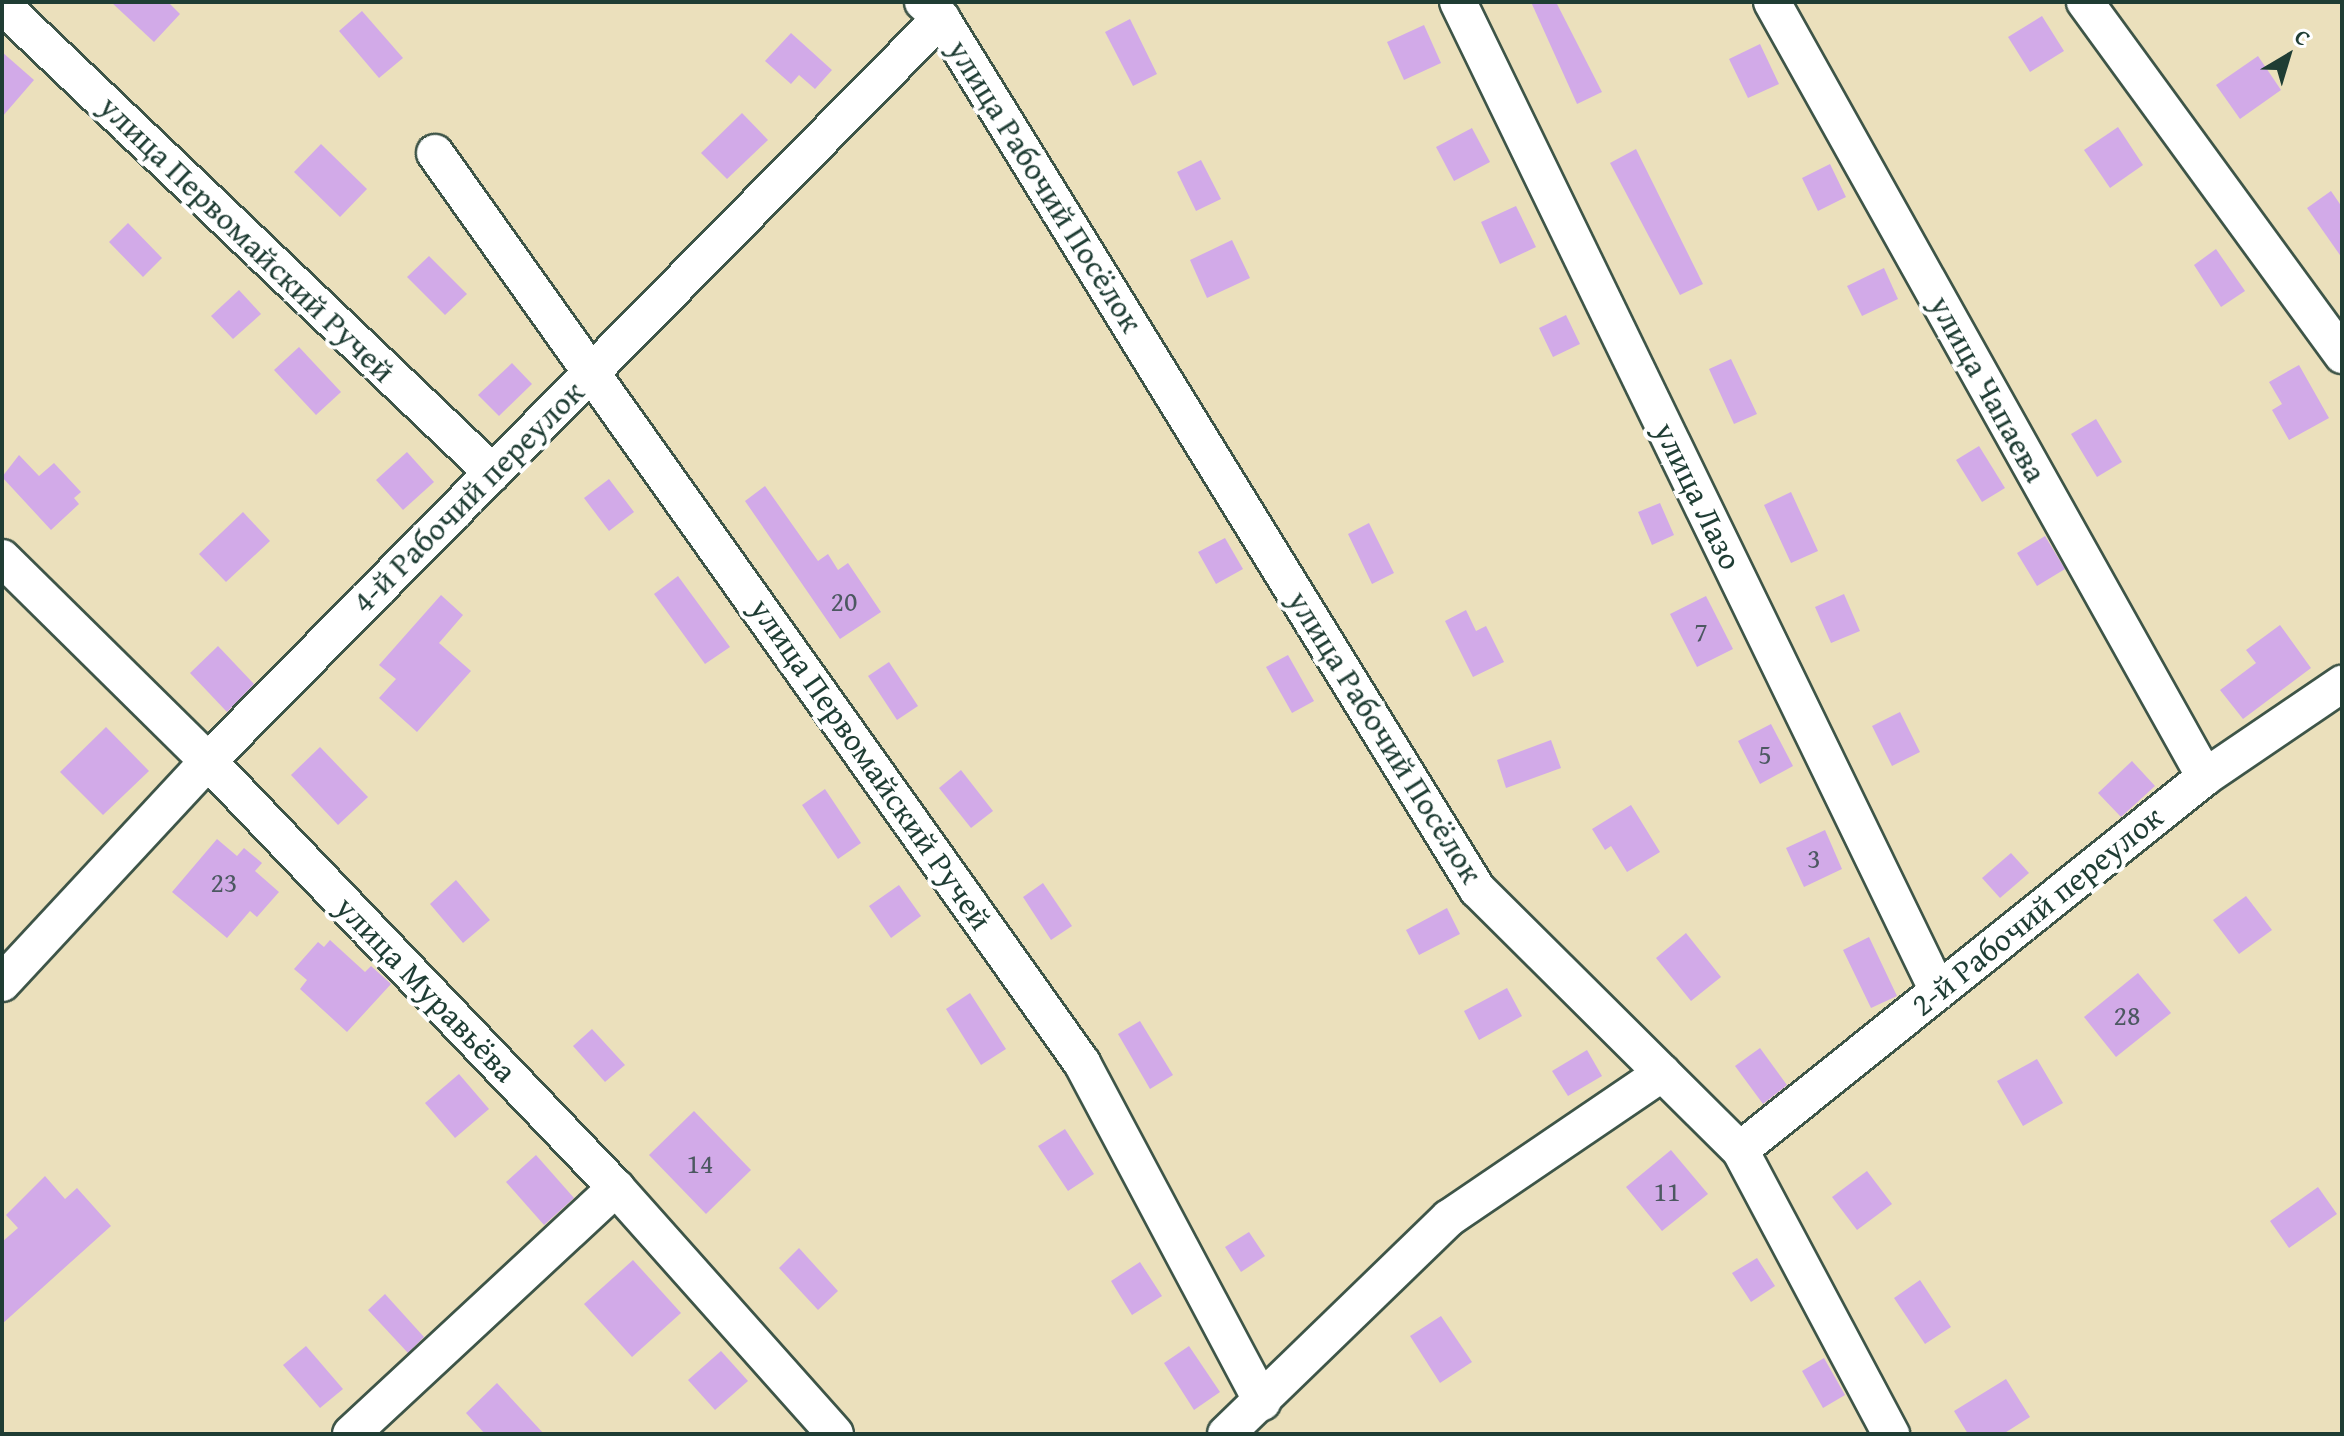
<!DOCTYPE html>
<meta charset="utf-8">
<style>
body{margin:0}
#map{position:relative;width:2344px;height:1436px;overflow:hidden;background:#ebe0bc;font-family:"Gentium Book Plus",serif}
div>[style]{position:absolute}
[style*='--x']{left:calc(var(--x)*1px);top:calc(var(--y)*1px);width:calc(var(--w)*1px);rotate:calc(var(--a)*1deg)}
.building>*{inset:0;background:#d2aae8}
.roads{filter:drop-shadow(2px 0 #3e5548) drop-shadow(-2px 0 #3e5548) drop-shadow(0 2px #3e5548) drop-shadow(0 -2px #3e5548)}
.minor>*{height:36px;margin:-18px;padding:0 18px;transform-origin:18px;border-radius:18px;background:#fff}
span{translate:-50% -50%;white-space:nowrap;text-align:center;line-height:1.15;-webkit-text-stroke:8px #fff;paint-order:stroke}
.number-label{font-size:28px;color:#4c5861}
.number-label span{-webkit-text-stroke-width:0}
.street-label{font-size:32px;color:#1f3d34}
.frame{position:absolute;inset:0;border:4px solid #1f3d34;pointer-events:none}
.north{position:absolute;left:2248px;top:16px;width:80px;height:80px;-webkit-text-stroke:6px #fff;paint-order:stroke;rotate:38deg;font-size:22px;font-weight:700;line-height:32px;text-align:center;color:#1f3d34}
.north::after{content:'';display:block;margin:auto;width:28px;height:36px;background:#1f3d34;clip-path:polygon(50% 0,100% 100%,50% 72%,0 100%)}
</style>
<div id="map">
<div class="building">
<i style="clip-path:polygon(111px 2px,168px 2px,180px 14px,154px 42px)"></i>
<i style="clip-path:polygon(1531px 2px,1556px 2px,1602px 92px,1577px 104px)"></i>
<i style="clip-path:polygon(362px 11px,403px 58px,379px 78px,339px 31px)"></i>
<i style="clip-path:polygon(2042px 16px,2064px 51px,2030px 72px,2008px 37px)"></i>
<i style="clip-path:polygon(1130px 19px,1157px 74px,1133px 86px,1105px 32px)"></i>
<i style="clip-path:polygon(1424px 25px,1441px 63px,1404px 80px,1387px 42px)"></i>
<i style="clip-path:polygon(791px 33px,832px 70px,815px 89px,799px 75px,791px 84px,765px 61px)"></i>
<i style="clip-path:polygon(1760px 44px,1779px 84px,1748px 98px,1729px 59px)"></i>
<i style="clip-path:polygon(2px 52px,34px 80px,2px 117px)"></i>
<i style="clip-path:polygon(2258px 56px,2281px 90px,2240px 119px,2216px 85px)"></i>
<i style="clip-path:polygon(742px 113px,768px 140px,727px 179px,701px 153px)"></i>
<i style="clip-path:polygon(2118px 127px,2143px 165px,2110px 188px,2084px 150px)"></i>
<i style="clip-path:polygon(1472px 128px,1490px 162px,1454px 181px,1436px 147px)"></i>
<i style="clip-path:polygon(321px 144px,367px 189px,340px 217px,294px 172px)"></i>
<i style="clip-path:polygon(1636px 149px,1703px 284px,1680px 295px,1610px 163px)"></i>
<i style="clip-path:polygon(1201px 160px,1221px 199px,1196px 211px,1177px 172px)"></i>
<i style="clip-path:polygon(1830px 164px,1846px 197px,1818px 211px,1802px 178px)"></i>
<i style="clip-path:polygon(2331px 191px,2342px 207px,2342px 258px,2307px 208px)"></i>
<i style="clip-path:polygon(1516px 206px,1536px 247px,1500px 264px,1481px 222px)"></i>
<i style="clip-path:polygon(128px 223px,162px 258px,143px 277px,109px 242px)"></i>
<i style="clip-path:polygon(1232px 240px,1250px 278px,1207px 298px,1190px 260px)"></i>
<i style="clip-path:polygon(2216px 249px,2245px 291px,2221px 307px,2194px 265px)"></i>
<i style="clip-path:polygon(429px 256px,467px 294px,445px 315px,407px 277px)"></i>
<i style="clip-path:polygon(1884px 268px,1898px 299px,1862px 316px,1847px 286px)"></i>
<i style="clip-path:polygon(239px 290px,261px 314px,233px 339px,211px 316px)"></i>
<i style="clip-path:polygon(1566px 315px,1580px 344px,1553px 357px,1539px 328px)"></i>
<i style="clip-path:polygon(299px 347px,341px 392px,316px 415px,274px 370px)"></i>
<i style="clip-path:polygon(1731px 359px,1757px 414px,1734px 424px,1709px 369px)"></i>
<i style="clip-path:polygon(512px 363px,532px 384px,499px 416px,478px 395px)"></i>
<i style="clip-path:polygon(2299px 365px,2329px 418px,2289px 440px,2272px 410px,2282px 404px,2269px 382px)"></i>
<i style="clip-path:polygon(2096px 419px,2122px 462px,2097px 477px,2071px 434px)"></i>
<i style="clip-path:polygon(1979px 446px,2005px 488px,1982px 502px,1956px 460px)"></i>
<i style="clip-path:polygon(407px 452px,434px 482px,403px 510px,376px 480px)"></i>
<i style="clip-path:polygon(19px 455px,39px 476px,54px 463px,81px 492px,74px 498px,79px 504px,51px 530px,2px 477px)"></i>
<i style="clip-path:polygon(609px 479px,634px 512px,609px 531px,584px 498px)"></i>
<i style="clip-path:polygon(765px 486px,818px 561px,828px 554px,838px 570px,848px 563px,881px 612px,840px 639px,745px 501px)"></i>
<i style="clip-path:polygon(1791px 492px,1818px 551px,1791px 563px,1764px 505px)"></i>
<i style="clip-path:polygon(1660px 503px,1674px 535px,1652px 545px,1638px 512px)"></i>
<i style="clip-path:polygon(243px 512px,270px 541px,226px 582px,199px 554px)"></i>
<i style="clip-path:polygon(1369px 523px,1394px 573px,1372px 584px,1348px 534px)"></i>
<i style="clip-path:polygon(2045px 536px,2065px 569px,2037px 586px,2017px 553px)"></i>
<i style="clip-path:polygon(1225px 538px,1243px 569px,1216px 584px,1198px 552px)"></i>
<i style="clip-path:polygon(678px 576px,730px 647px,705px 664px,654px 594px)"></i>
<i style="clip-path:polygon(1844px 594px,1860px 631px,1831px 643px,1815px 607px)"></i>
<i style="clip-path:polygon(441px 595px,463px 615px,439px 643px,471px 671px,417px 732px,379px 698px,396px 679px,379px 665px)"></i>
<i style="clip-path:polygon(1706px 596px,1733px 649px,1697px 667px,1670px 614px)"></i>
<i style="clip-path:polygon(1466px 610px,1476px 631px,1486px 626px,1504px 662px,1473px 677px,1445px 621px)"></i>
<i style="clip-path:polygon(2280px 625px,2311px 668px,2243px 719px,2220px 690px,2256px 663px,2246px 650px)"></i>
<i style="clip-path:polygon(218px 646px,254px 684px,227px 712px,190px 673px)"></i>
<i style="clip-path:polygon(1288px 655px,1314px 701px,1292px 713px,1266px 667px)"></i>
<i style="clip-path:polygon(889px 662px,918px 706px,897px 720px,868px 676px)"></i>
<i style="clip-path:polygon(1900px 712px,1920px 752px,1892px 766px,1872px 726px)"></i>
<i style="clip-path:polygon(1771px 724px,1793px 766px,1760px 784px,1738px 741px)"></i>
<i style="clip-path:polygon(106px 727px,149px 771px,103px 815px,60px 772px)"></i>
<i style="clip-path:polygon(1551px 740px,1561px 768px,1506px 788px,1497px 760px)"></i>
<i style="clip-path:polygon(320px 747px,368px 797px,338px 825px,291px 775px)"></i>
<i style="clip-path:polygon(2132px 761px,2155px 786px,2121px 817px,2098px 793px)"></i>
<i style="clip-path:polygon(961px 770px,993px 811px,971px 828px,939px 788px)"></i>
<i style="clip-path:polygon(825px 789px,861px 843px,838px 859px,802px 805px)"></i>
<i style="clip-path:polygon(1631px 805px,1660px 852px,1627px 872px,1611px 846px,1605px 850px,1592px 829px)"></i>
<i style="clip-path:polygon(1825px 830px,1842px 869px,1804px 887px,1786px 848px)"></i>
<i style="clip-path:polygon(217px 839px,237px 856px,244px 848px,262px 863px,255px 871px,279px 892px,257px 917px,250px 911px,227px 938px,172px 892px)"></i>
<i style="clip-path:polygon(2011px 853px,2029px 873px,2000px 898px,1982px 878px)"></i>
<i style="clip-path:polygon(456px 880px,490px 920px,463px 943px,430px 904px)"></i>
<i style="clip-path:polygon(1043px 883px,1072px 926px,1051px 940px,1023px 897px)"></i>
<i style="clip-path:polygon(899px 885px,921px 916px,891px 938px,869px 906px)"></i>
<i style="clip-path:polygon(2246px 896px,2272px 930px,2239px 954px,2213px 920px)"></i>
<i style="clip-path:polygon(1447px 908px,1460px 934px,1419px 955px,1406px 930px)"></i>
<i style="clip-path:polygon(1686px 933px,1721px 977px,1691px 1001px,1656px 958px)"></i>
<i style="clip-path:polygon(1869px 937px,1897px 996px,1871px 1008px,1843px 950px)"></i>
<i style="clip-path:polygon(330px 940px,365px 972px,371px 966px,391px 984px,347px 1032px,300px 989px,307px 980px,294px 969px,318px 942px,324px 947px)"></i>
<i style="clip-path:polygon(2138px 973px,2171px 1013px,2116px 1057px,2084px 1017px)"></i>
<i style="clip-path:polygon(1507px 988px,1522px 1016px,1479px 1040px,1464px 1011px)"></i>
<i style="clip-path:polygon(970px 993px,1006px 1049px,981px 1065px,946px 1009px)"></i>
<i style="clip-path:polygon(1140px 1021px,1173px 1075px,1150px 1089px,1118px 1034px)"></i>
<i style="clip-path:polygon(592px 1029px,625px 1065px,605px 1082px,573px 1046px)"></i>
<i style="clip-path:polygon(1760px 1048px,1787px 1085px,1763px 1104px,1735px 1066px)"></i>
<i style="clip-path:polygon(1587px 1050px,1602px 1076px,1568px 1096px,1552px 1071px)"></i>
<i style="clip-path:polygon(2037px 1059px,2063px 1103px,2023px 1126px,1997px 1081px)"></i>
<i style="clip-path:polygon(459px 1074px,489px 1109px,455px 1138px,425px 1103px)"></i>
<i style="clip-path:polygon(694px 1111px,751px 1170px,706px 1214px,649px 1155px)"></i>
<i style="clip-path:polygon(1065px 1129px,1094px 1174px,1068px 1191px,1038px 1146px)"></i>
<i style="clip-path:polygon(1671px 1150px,1708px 1194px,1662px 1231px,1626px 1187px)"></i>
<i style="clip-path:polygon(536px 1155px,574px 1198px,544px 1225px,506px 1182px)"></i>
<i style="clip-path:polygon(1867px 1171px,1892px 1204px,1857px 1230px,1832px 1197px)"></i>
<i style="clip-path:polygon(45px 1176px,65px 1199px,77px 1188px,111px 1226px,2px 1324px,2px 1242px,18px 1228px,6px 1215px)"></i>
<i style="clip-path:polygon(2318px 1187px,2337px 1214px,2289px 1248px,2270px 1221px)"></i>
<i style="clip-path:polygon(1249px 1232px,1265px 1256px,1241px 1272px,1225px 1247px)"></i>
<i style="clip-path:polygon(799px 1248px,838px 1291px,818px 1310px,779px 1268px)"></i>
<i style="clip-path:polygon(1757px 1258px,1775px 1286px,1751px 1302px,1732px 1273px)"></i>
<i style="clip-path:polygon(633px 1260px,681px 1313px,632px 1357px,584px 1304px)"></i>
<i style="clip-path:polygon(1140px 1262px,1162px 1296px,1132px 1315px,1111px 1281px)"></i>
<i style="clip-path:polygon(1920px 1280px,1951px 1327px,1925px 1344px,1894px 1298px)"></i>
<i style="clip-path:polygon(385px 1294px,424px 1337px,408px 1353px,368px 1310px)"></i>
<i style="clip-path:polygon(1441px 1316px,1472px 1362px,1440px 1383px,1410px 1336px)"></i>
<i style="clip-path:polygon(306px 1346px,343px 1389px,320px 1408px,283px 1365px)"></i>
<i style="clip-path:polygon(1189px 1346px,1220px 1392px,1194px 1410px,1164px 1363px)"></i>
<i style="clip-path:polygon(721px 1351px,748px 1381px,715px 1410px,688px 1380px)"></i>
<i style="clip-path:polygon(1824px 1358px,1845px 1395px,1823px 1408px,1802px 1371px)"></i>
<i style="clip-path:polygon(2006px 1379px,2030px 1417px,2003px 1434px,1968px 1434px,1954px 1411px)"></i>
<i style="clip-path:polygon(497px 1383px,544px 1434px,485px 1434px,466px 1413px)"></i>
</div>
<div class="roads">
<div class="minor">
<i style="--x:923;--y:2;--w:24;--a:42"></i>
<i style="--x:941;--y:18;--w:1023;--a:58.39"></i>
<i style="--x:1477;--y:889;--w:371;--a:44.8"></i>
<i style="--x:1740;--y:1150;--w:322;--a:62"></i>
<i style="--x:1458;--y:2;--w:1099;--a:64.11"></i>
<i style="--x:1772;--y:2;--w:888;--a:60.81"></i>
<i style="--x:2085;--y:2;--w:437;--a:53.9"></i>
<i style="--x:2;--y:5;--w:678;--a:43.63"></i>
<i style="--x:435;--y:153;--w:1117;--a:54.59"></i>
<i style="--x:1082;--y:1063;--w:384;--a:62"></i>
<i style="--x:2;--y:558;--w:289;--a:44.6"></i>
<i style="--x:208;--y:761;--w:591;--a:46.3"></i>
<i style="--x:616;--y:1188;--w:329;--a:48.3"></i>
<i style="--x:2;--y:983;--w:303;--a:-47.1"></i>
<i style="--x:208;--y:761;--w:1044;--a:-45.39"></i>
<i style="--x:1740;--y:1150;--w:596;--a:-38.73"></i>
<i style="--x:2205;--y:777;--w:166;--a:-34.2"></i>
<i style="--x:351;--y:1434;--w:362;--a:-42.9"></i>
<i style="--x:1226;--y:1434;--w:310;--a:-44.1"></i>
<i style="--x:1449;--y:1218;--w:258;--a:-34.2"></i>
</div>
</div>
<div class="number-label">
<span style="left:844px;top:601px">20</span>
<span style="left:1701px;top:631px">7</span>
<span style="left:1765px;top:754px">5</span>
<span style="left:1814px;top:858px">3</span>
<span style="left:224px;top:882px">23</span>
<span style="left:2127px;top:1015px">28</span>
<span style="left:700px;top:1163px">14</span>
<span style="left:1667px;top:1191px">11</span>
</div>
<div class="street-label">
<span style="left:1045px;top:186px;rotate:58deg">улица Рабочий Посёлок</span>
<span style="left:247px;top:239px;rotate:44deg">улица Первомайский Ручей</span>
<span style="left:1988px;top:389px;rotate:61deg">улица Чапаева</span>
<span style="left:1698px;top:496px;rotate:64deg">улица Лазо</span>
<span style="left:468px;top:497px;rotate:-45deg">4-й Рабочий переулок</span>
<span style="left:1385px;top:737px;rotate:58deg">улица Рабочий Посёлок</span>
<span style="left:871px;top:764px;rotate:55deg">улица Первомайский Ручей</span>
<span style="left:2037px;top:911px;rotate:-39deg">2-й Рабочий переулок</span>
<span style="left:426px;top:989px;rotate:46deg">улица Муравьёва</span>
</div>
<div class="frame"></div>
<div class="north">С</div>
</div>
